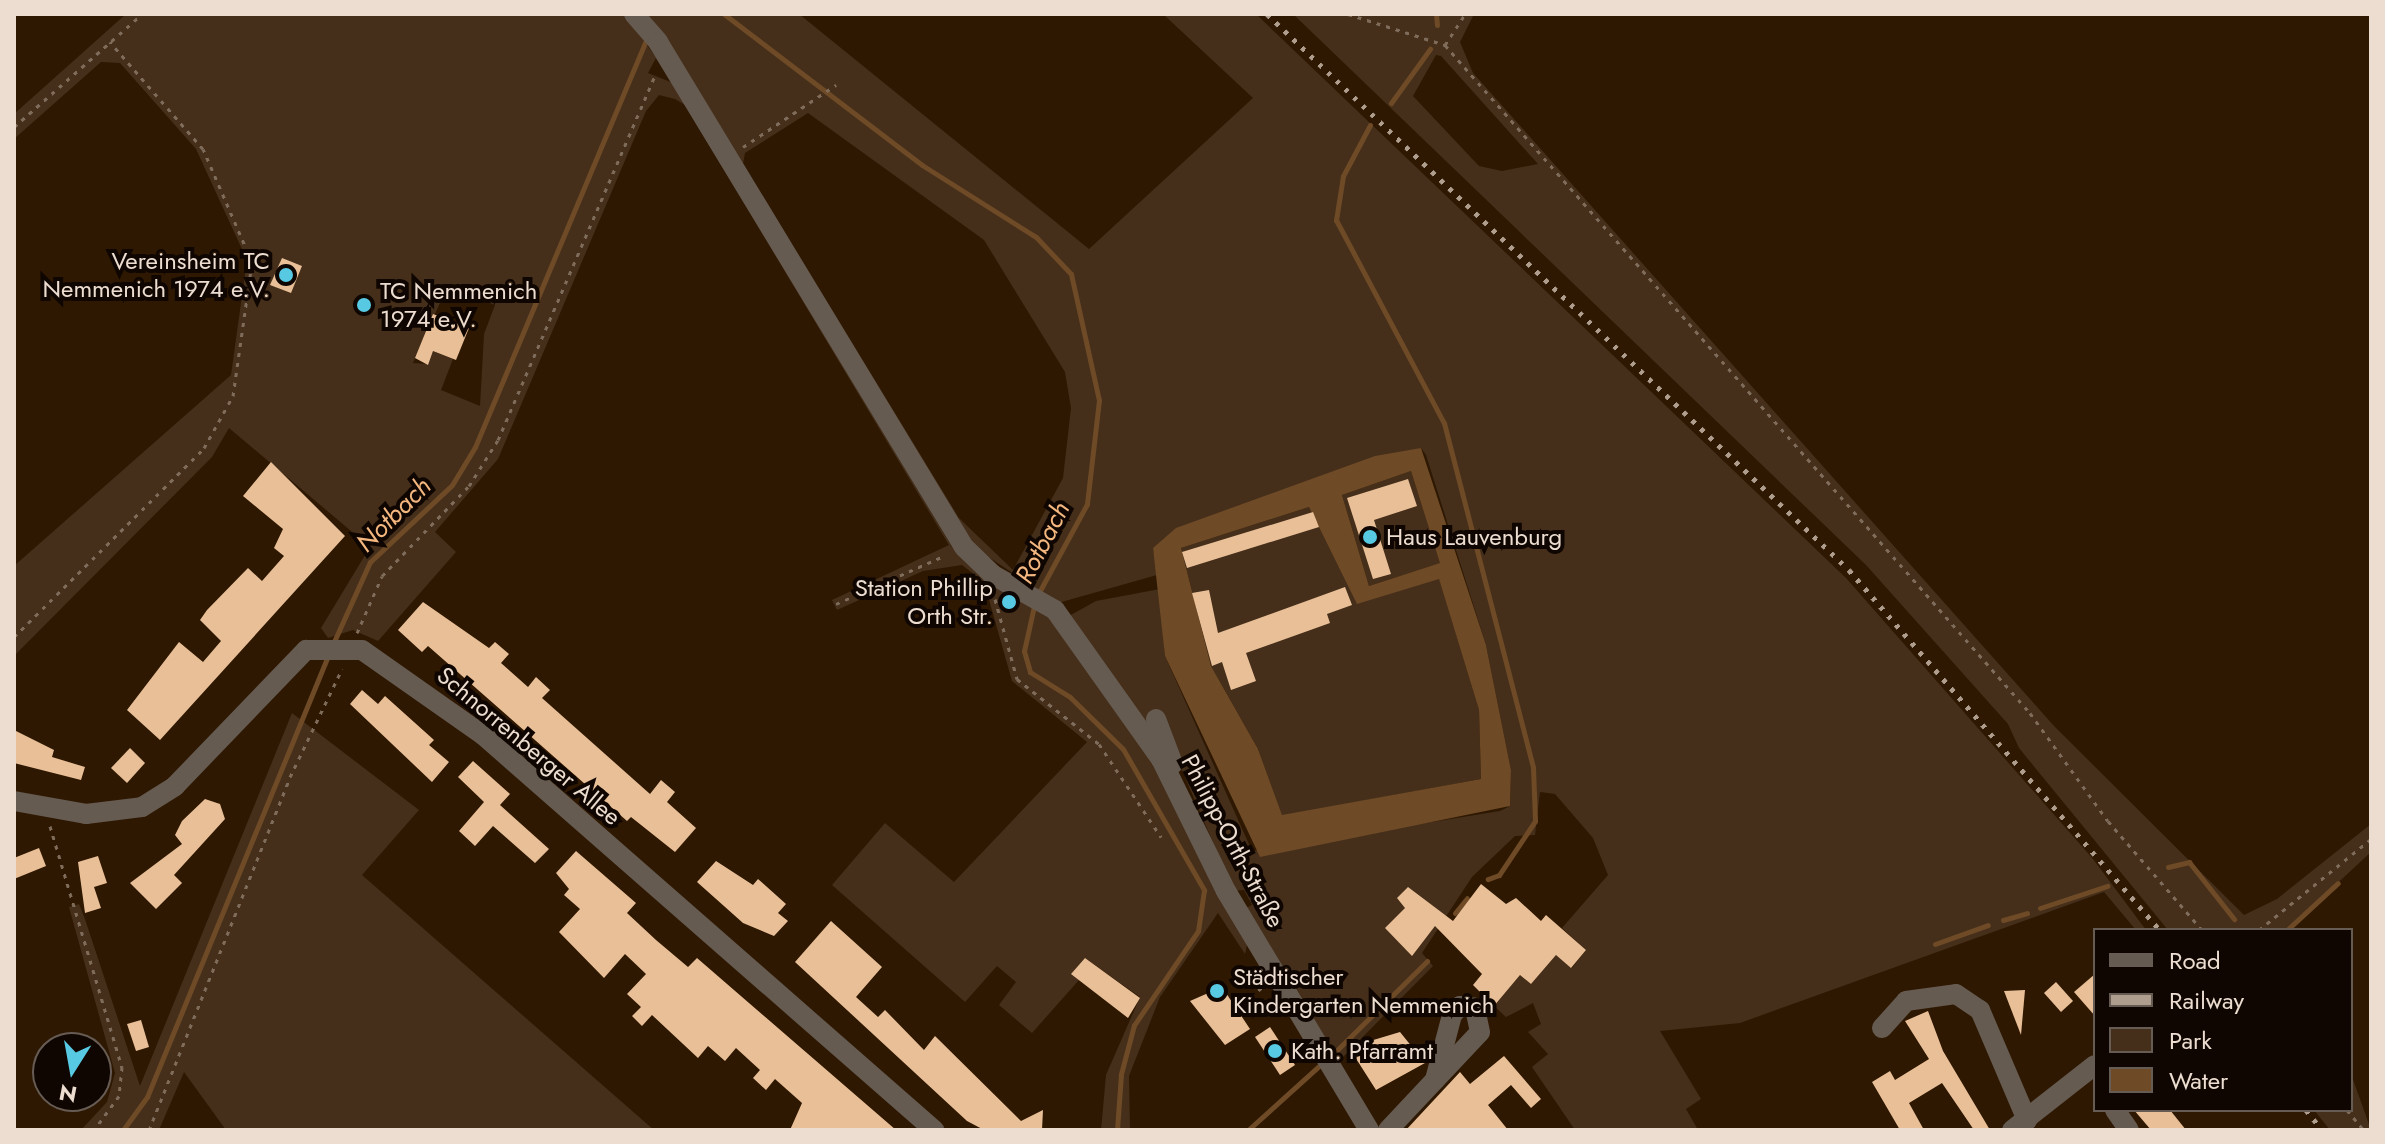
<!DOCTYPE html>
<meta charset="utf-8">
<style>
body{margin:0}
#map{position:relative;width:2385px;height:1144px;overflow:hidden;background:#2e1802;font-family:Jost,sans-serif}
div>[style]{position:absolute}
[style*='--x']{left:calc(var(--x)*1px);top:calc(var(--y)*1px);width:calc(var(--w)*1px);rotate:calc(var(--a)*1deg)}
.green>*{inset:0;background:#452f1a}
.water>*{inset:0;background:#6e4a26}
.stream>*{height:5px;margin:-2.5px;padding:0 2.5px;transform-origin:2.5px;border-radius:2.5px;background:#6e4a26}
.building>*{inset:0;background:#e9bf98}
.path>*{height:3px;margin-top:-1.5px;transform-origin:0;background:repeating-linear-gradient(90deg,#7f6c5a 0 4px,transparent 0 10px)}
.minor>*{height:20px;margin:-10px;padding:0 10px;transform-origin:10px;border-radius:10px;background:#665b51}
.rail>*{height:5px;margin-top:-2.5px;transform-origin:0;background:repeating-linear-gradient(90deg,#af9e8e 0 4px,transparent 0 12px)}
.dots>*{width:22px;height:22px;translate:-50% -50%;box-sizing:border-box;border:4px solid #0f0601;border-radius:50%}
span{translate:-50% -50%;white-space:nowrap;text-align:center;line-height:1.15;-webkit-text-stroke:8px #0f0601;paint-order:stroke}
.poi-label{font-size:24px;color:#ecddd0}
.right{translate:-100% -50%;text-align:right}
.left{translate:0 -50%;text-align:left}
.street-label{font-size:24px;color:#ecddd0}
.water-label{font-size:26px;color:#f3b77f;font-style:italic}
.frame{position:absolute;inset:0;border:16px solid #ecddd0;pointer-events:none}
.legend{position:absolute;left:2093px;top:928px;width:260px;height:184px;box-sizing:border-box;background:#0f0601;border:2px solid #675c54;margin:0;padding:10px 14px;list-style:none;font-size:24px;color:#ecddd0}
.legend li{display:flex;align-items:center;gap:16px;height:40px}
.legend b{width:40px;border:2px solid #675c54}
.north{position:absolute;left:32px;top:1032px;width:80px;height:80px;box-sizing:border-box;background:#0f0601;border:2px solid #675c54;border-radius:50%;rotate:191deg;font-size:22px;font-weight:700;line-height:32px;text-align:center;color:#ecddd0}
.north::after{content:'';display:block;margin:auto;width:28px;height:36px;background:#57c9e2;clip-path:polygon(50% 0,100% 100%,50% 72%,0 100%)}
</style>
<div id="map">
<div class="green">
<i style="clip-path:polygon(evenodd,126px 14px,626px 14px,656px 58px,648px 73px,673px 83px,952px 547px,1044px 610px,1166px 777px,1247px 945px,1245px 954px,1218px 913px,1160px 997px,1129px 1076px,1130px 1130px,1101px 1130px,1106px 1075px,1140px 997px,1085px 958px,1072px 973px,1079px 980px,1032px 1033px,999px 1005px,1016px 982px,997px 966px,965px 1002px,832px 885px,885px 823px,954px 882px,1087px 742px,1012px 681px,984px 582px,962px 565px,923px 571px,837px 610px,832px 600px,949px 545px,685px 105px,675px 99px,659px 95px,646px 111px,498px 459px,435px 532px,456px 552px,378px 641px,353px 630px,328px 638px,321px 628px,370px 547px,229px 428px,212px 457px,14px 656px,14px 566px,231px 375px,247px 260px,196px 149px,120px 63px,101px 62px,14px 139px,14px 114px,126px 14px,447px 287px,495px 305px,484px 334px,480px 406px,441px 390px,453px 359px,433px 351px,428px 364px,413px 363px,447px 287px)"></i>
<i style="clip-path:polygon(evenodd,645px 14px,799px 14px,1089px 249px,1253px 98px,1163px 14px,1256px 14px,1846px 578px,2093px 859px,2146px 930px,2136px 930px,2104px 892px,1740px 1023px,1660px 1031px,1701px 1099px,1686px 1109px,1698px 1130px,1575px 1130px,1532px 1067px,1548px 1054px,1528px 1032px,1541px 1024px,1533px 1003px,1506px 1017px,1494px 1006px,1520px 975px,1531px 984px,1556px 955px,1572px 968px,1586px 950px,1562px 928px,1608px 875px,1593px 838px,1555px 794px,1540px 792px,1535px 835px,1515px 836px,1472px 877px,1422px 953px,1433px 966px,1339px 1061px,1246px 908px,1252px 905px,1244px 890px,1234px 891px,1159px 717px,1158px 739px,1069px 616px,1096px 601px,1160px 589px,1165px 656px,1252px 851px,1500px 811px,1510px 806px,1511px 770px,1486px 645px,1426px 455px,1421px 448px,1153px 548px,1157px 575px,1058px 603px,975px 548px,645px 14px,808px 113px,984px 240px,1065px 372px,1071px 408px,1063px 478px,1013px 570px,959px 518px,743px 164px,745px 153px,808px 113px)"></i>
<i style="clip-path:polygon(evenodd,1293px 14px,1474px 14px,1460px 42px,1473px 73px,2054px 726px,2244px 915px,2277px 899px,2371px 824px,2371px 852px,2287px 930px,2168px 930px,2019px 748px,2008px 724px,1866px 565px,1293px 14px,1436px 55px,1441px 56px,1538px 164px,1502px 171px,1479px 166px,1413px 96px,1436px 55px)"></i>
<i style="clip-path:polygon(1411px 471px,1441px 563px,1369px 586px,1342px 495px)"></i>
<i style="clip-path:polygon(1309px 507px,1357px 603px,1439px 578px,1479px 710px,1481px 779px,1282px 816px,1258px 749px,1211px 666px,1181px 548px)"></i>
<i style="clip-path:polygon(292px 713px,419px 810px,362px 875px,654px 1130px,226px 1130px,184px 1072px,159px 1130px,81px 1130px,107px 1102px,115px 1073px,69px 907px,79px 904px,85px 919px,140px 1086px)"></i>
<i style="clip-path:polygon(2351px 1074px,2371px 1130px,2330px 1130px,2314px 1110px,2351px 1110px)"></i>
</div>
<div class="water">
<i style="clip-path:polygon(evenodd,1421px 448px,1486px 645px,1511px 770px,1510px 806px,1260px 857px,1165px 656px,1153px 548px,1176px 528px,1375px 456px,1421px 448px,1411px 471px,1440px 563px,1369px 586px,1342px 495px,1411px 471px,1421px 448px,1309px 507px,1357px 604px,1439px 579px,1479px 710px,1481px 779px,1282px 815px,1258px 749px,1211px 666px,1181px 548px,1309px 507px)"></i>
</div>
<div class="stream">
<i style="--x:724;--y:14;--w:249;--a:37.3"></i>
<i style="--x:922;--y:165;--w:135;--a:32.3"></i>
<i style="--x:1036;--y:237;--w:51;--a:46.6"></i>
<i style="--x:1071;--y:274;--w:129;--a:77.5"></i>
<i style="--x:1099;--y:400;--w:105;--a:96.6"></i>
<i style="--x:1087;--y:504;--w:105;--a:118.5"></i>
<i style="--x:1436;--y:14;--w:11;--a:85"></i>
<i style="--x:1391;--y:103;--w:67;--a:-54.2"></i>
<i style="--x:1370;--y:125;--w:58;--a:117.9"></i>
<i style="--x:1343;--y:176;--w:45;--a:99"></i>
<i style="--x:1336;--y:220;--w:230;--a:62"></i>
<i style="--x:1444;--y:423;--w:356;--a:75.5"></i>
<i style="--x:1533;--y:768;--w:53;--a:87.8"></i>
<i style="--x:1535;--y:821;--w:65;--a:123.7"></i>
<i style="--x:1499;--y:875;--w:12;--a:160"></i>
<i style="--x:1034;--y:606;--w:46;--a:102.5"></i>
<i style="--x:1024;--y:651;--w:22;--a:74"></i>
<i style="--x:1030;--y:672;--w:47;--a:32"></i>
<i style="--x:1070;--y:697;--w:74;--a:44.5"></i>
<i style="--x:1123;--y:749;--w:163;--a:60.1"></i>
<i style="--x:1204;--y:890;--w:41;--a:98.3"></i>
<i style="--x:1198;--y:931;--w:114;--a:124.2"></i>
<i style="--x:1134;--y:1025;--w:51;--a:104.9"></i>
<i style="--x:1121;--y:1074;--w:56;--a:94.1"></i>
<i style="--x:332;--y:646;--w:92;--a:-65.7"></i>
<i style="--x:370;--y:562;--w:112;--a:-43.2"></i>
<i style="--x:452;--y:485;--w:44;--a:-58.8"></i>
<i style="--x:475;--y:447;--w:444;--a:-67.2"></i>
<i style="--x:2168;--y:867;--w:22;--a:-13"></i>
<i style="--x:2189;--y:862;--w:73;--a:51.7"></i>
<i style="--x:2040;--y:908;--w:71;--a:-18.2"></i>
<i style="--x:1455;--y:913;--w:19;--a:-51"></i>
<i style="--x:2003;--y:920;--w:25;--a:-16"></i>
<i style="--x:2287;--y:930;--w:69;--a:-42.7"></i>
<i style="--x:1935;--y:944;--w:56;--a:-19.7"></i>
<i style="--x:1329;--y:1058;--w:138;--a:-44.7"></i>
<i style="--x:123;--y:1130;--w:41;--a:-54"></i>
<i style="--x:147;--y:1097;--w:478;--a:-67.7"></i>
<i style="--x:1248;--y:1130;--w:98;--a:-42.1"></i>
</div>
<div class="building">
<i style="clip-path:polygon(282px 258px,302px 266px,291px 293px,270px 285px)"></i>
<i style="clip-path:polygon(433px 314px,469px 328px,456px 360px,433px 351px,428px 365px,415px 358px)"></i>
<i style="clip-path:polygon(271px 462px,345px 536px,160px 740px,127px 710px,179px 642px,203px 662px,221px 641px,200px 620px,207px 610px,248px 568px,262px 581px,284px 556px,274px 548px,283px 529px,243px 496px)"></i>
<i style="clip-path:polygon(1408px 479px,1417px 506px,1374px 520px,1391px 574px,1373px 579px,1347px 498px)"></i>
<i style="clip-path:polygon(1313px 512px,1319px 527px,1187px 568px,1182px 552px)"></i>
<i style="clip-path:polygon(1345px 587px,1352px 605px,1327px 614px,1330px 623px,1246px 653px,1256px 681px,1231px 690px,1222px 662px,1212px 666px,1192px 593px,1209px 590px,1218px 633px)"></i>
<i style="clip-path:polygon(423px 602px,489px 648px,495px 642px,509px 654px,501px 663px,528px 687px,536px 677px,550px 690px,542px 698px,650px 794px,661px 780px,675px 792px,667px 802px,696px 828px,675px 852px,631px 817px,627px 821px,428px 646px,422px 652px,398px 630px)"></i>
<i style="clip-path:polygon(362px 690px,378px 704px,385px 696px,434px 740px,429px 745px,449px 762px,432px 782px,350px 704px)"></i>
<i style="clip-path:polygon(14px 730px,54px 750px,52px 757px,85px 767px,81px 780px,14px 763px)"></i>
<i style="clip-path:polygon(130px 748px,145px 763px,127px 783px,111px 768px)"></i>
<i style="clip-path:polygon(473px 761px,510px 794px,500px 805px,549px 849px,535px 863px,493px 826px,475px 846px,459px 831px,484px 802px,458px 777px)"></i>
<i style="clip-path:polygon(205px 799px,220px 804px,225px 819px,174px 875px,182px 883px,156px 909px,130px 883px,182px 844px,175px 835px,182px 821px)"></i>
<i style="clip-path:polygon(39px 848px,46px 866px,14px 879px,14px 858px)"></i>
<i style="clip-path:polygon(576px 851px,636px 903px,627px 913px,656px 940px,688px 967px,697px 958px,896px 1130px,790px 1130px,802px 1103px,775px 1079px,766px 1090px,753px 1078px,760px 1070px,736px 1048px,725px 1061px,708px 1046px,698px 1058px,652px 1015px,642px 1026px,632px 1016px,641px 1007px,627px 994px,646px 974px,625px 954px,604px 978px,559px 932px,580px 909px,564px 895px,569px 889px,556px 873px)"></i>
<i style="clip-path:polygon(98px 856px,107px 883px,94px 887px,101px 908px,85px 913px,78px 862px)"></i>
<i style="clip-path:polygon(716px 861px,753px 885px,758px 879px,786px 904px,778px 913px,788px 921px,774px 936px,743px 923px,697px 882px)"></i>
<i style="clip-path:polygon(1481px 884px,1506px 904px,1516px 898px,1541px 921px,1546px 915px,1586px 950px,1571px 968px,1556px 955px,1531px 984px,1520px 975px,1494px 1006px,1473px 985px,1482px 974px,1435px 926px,1412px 956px,1385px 928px,1405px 908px,1397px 898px,1408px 887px,1453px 921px)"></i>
<i style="clip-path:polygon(831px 921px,882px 967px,856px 997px,878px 1017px,885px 1010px,924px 1050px,935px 1036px,1021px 1121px,1043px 1110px,1042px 1130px,984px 1130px,967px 1121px,795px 962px)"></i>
<i style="clip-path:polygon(1085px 958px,1140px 998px,1128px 1018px,1071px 974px)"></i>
<i style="clip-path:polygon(2095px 974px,2095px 1016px,2074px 992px)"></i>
<i style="clip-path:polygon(2056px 982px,2073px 1001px,2061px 1012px,2044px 993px)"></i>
<i style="clip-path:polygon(1222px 987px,1250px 1029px,1225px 1045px,1190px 1001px)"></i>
<i style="clip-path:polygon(2025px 990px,2021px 1035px,2004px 991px)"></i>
<i style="clip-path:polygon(1928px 1011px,1943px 1051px,1990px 1130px,1974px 1130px,1942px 1083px,1909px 1103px,1924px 1130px,1900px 1130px,1872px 1082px,1890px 1071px,1895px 1080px,1929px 1059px,1905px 1021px)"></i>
<i style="clip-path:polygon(141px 1020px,149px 1047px,136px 1051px,127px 1024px)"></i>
<i style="clip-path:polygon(1270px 1027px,1295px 1065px,1280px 1075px,1255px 1037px)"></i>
<i style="clip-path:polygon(1400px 1032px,1425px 1063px,1376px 1090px,1355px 1057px,1374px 1047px,1370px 1041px)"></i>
<i style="clip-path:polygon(1504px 1056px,1541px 1099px,1531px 1108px,1511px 1085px,1488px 1105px,1508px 1130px,1406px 1130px,1460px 1072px,1470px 1084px)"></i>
<i style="clip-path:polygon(2134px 1110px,2170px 1110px,2186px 1130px,2151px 1130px)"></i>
</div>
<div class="path">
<i style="--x:1348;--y:14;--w:102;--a:17.7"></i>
<i style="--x:1445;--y:45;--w:37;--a:-57"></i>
<i style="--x:1445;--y:45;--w:888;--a:48.79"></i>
<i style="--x:2030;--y:713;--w:133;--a:54.2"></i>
<i style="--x:2108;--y:821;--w:144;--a:49.2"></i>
<i style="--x:14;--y:127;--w:171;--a:-41.4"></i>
<i style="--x:743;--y:147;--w:112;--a:-33.7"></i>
<i style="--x:995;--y:599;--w:83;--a:74.6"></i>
<i style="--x:1017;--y:679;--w:105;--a:38.4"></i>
<i style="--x:1099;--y:744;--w:112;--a:56.3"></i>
<i style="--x:836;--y:604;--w:120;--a:-24"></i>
<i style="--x:357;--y:633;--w:62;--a:-66.3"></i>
<i style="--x:382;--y:576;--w:125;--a:-46"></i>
<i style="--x:469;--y:486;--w:54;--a:-57.8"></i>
<i style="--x:498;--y:440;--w:399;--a:-66.7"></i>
<i style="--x:14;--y:637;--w:268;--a:-44.8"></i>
<i style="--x:204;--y:448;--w:60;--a:-60.9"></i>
<i style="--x:233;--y:396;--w:135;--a:-81.9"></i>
<i style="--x:252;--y:262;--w:123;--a:-113.4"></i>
<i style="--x:203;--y:149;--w:142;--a:-131"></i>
<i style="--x:50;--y:826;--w:252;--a:73.4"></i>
<i style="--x:122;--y:1067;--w:29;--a:96"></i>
<i style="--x:119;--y:1096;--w:42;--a:126.3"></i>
<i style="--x:2259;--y:930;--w:144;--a:-39.1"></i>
<i style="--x:1234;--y:1008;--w:36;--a:-36"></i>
<i style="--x:2347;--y:1110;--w:26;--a:50"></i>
<i style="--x:149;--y:1130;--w:380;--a:-68.2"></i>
<i style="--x:290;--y:777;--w:120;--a:-64.3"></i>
</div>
<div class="minor">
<i style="--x:634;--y:14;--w:37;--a:49"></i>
<i style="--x:658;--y:42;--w:590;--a:58.79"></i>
<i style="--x:964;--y:547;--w:40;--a:44"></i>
<i style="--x:993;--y:575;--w:71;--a:29.4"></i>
<i style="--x:1055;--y:610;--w:183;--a:54.6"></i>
<i style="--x:1161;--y:759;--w:147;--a:63.8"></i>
<i style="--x:1226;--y:891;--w:279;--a:59.1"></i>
<i style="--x:1156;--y:719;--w:48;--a:69.3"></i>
<i style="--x:14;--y:801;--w:73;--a:10.2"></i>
<i style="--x:86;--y:814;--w:56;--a:-7.1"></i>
<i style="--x:142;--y:807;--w:39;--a:-32"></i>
<i style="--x:175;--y:786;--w:189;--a:-46.1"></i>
<i style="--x:306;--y:650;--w:56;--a:0"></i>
<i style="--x:362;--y:650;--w:148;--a:35.1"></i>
<i style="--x:483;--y:735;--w:600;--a:41.21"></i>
<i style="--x:1882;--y:1028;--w:36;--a:-48"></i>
<i style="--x:1906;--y:1001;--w:50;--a:-8"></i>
<i style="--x:1956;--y:994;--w:29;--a:34"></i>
<i style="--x:1980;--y:1010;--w:120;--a:66.9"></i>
<i style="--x:2115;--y:1110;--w:24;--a:55"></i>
<i style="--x:1388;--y:1130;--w:134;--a:-46.8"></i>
<i style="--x:1480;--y:1032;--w:25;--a:-102"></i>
<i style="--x:1475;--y:1008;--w:15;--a:-172"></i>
<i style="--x:1460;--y:1006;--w:12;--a:132"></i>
<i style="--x:1452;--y:1015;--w:67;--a:104.7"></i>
<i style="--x:2012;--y:1130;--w:105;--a:-38.1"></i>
</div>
<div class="rail">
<i style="--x:1267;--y:14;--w:805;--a:43.69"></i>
<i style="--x:1849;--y:570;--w:476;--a:49.2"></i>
<i style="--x:2306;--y:1110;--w:26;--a:51"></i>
</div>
<div class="dots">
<i style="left:286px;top:275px;background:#57c9e2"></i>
<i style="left:364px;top:305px;background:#57c9e2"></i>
<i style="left:1370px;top:537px;background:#57c9e2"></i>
<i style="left:1009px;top:602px;background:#57c9e2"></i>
<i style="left:1217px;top:991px;background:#57c9e2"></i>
<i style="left:1275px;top:1051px;background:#57c9e2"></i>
</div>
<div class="poi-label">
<span class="right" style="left:270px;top:275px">Vereinsheim TC<br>Nemmenich 1974 e.V.</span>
<span class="left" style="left:380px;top:305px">TC Nemmenich<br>1974 e.V.</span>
<span class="left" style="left:1386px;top:537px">Haus Lauvenburg</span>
<span class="right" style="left:993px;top:602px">Station Phillip<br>Orth Str.</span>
<span class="left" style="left:1233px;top:991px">Städtischer<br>Kindergarten Nemmenich</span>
<span class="left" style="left:1291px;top:1051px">Kath. Pfarramt</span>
</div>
<div class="street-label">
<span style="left:529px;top:746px;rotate:40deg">Schnorrenberger Allee</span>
<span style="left:1233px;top:841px;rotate:62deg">Philipp-Orth-Straße</span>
</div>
<div class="water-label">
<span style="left:394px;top:515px;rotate:-45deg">Notbach</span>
<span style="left:1043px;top:543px;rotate:-63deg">Rotbach</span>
</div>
<div class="frame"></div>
<ul class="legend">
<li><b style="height:10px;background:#665b51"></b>Road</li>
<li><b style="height:10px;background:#af9e8e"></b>Railway</li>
<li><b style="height:22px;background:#452f1a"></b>Park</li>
<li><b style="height:22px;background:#6e4a26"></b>Water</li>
</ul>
<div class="north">N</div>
</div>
